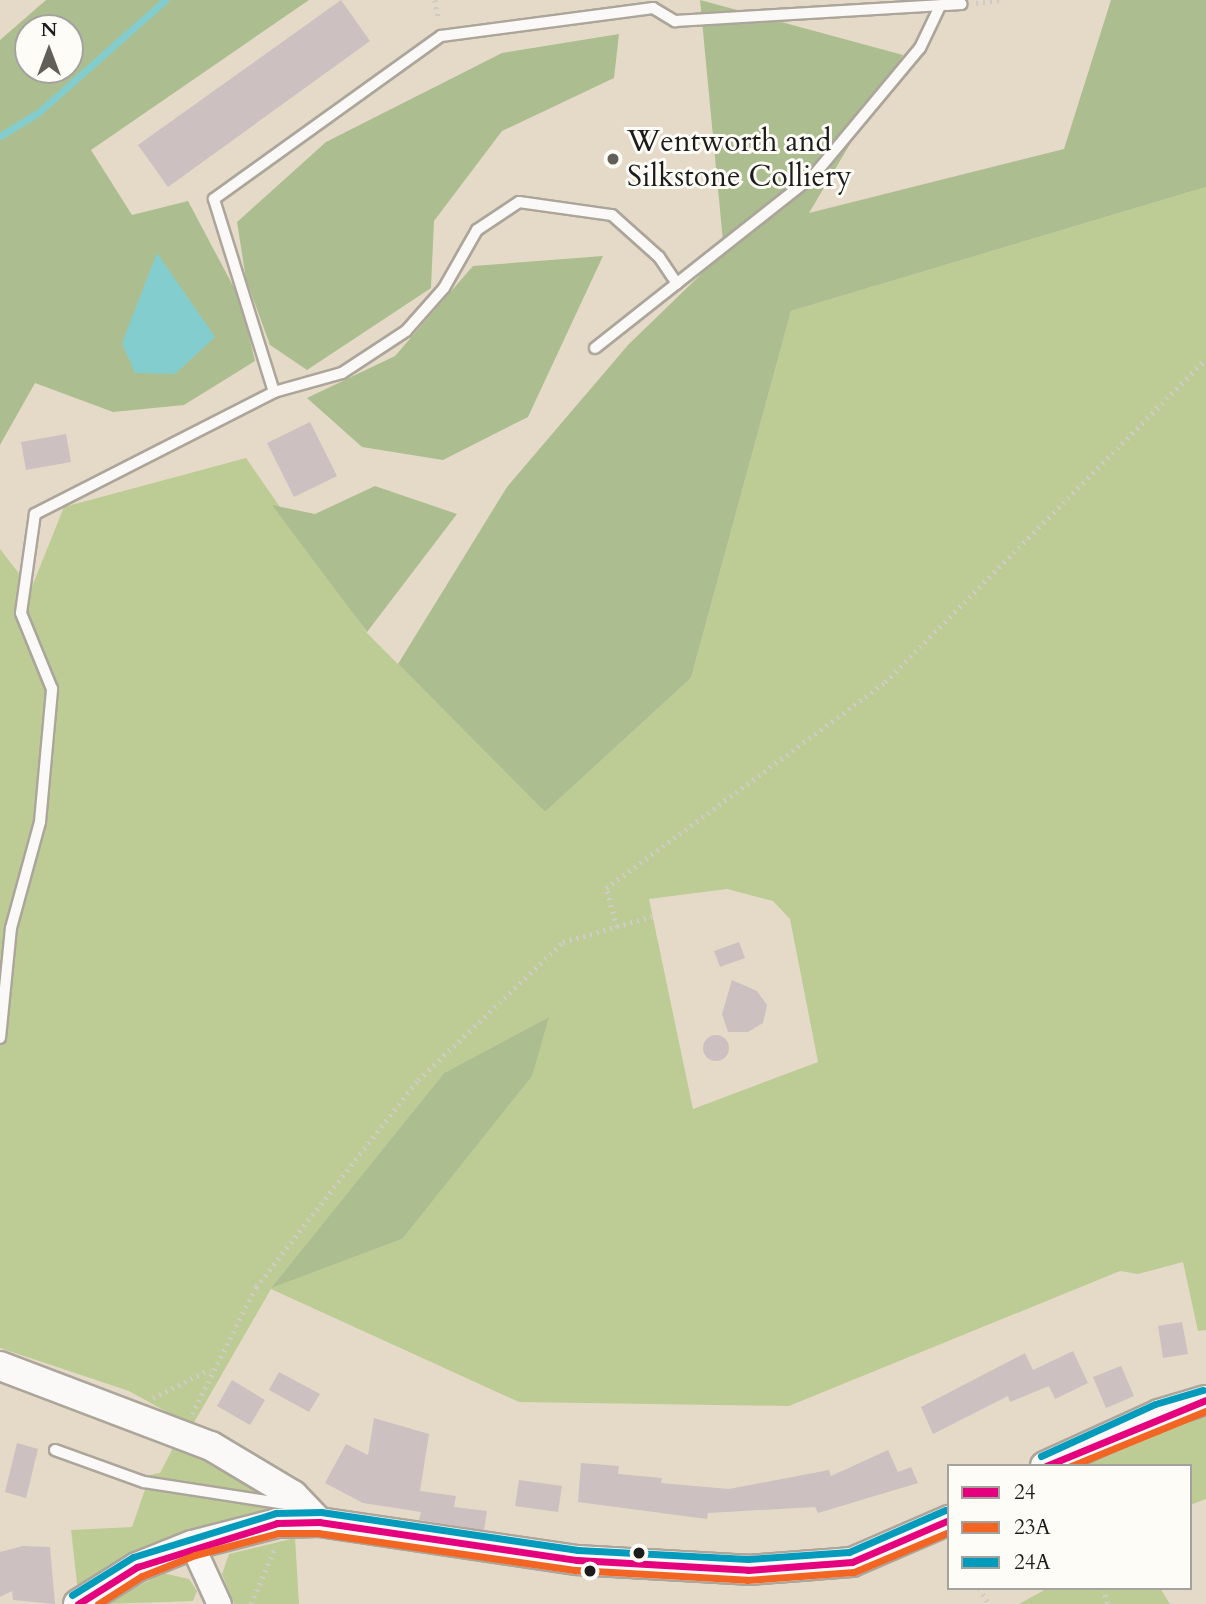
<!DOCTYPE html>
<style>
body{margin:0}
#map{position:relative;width:1206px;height:1604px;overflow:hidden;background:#e5dac8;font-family:Cardo,serif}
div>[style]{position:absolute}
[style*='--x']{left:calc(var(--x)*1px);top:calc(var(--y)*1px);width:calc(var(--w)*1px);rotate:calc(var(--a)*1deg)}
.green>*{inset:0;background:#bdcc95}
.forest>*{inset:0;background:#acbe8f}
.water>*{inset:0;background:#84cdce}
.stream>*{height:7px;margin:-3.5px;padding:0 3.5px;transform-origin:3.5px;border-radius:3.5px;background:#84cdce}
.building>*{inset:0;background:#ccc0c0}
.round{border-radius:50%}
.path>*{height:4.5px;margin-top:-2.25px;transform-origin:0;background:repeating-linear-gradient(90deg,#cfccc8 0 2px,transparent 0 7px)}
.roads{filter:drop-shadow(2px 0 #aca59a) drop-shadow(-2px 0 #aca59a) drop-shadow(0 2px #aca59a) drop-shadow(0 -2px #aca59a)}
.service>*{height:10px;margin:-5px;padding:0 5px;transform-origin:5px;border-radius:5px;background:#fbf9f7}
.minor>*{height:23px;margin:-11.5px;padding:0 11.5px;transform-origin:11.5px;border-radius:11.5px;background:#fbf9f7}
.tertiary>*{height:28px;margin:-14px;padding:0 14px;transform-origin:14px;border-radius:14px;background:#fbf9f7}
.bus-1>*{height:7px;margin:-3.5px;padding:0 3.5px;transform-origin:3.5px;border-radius:3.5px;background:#e5007d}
.bus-2>*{height:7px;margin:-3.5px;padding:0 3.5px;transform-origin:3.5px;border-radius:3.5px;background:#f26522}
.bus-3>*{height:7px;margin:-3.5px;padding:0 3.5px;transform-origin:3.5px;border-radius:3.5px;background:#039bbc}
.dots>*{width:19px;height:19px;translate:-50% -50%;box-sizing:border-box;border:4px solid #fdfcf7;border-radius:50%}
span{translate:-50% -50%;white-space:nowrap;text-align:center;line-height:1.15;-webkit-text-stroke:6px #fdfcf7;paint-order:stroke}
.poi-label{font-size:30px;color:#1c1c1c}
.left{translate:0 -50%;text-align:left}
.legend{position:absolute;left:947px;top:1464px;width:245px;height:126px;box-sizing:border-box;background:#fdfcf7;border:2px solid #a3a29f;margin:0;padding:9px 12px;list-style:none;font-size:21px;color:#1c1c1c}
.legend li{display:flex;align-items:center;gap:14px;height:35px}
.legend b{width:35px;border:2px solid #a3a29f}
.north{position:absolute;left:14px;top:14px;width:70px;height:70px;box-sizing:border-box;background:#fdfcf7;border:2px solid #a3a29f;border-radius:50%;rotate:0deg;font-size:19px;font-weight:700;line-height:28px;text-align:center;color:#1c1c1c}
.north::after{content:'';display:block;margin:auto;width:24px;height:32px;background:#625e58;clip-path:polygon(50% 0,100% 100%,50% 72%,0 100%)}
</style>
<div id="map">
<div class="green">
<i style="clip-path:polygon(evenodd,1206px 187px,1206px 1330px,1198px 1331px,1183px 1262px,1138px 1274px,1120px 1271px,789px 1406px,519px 1402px,271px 1289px,192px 1426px,129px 1391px,0 1348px,0 549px,31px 589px,64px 507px,246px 458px,367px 633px,545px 812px,691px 678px,791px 311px,1206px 187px,727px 889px,773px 901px,790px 919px,818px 1062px,693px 1109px,649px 899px,727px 889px,1206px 187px,549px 1017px,402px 1239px,272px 1287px,444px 1073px,549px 1017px)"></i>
<i style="clip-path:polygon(1206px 1418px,1206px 1499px,1190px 1505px,1190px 1466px,1084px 1466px,1169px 1424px)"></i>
<i style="clip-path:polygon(174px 1446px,271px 1494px,278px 1508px,78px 1592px,71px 1530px,132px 1527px,150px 1475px,160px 1473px)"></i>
<i style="clip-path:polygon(295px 1538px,299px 1604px,234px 1604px,222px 1574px,229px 1554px)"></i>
<i style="clip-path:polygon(163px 1573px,189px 1579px,197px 1591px,193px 1601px,105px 1604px)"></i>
<i style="clip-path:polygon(1048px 1588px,1160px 1588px,1170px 1604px,1019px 1604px)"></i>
</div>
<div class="forest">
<i style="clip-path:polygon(evenodd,46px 0,309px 0,91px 150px,132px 215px,188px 201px,240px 299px,255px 361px,184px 405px,113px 412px,35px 383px,0 445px,0 40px,46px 0,28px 28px,70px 28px,70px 70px,28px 70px,28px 28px)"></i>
<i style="clip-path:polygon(700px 0,903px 55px,809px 213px,1064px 149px,1111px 0,1206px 0,1206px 187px,791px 311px,691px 678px,545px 812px,398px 664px,507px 487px,628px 345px,724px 252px)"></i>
<i style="clip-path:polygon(619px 34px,614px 78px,502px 131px,434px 221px,431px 288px,307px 370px,270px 345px,246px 279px,237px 222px,326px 142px,502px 53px)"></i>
<i style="clip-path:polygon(603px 256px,528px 417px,443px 460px,362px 447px,307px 398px,395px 356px,473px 266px)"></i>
<i style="clip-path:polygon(375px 486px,457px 514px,367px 632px,272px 505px,315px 514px)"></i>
<i style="clip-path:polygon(549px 1017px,532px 1076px,402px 1239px,271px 1288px,444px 1073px)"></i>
</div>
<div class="water">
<i style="clip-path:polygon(157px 253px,215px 337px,175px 374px,135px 373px,122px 343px)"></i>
</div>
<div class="stream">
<i style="--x:0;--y:136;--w:46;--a:-31.6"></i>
<i style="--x:39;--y:112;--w:169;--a:-41.6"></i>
</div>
<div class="building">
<i style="clip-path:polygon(341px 0,370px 41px,168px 187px,138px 145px)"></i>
<i style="clip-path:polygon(310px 422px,337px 476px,294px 497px,267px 443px)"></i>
<i style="clip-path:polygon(66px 434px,71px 462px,26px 470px,21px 442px)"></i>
<i style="clip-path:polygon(739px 942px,745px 958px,720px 967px,714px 951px)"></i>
<i style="clip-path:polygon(732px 980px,757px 991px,767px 1005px,763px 1023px,748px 1032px,728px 1032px,722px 1014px)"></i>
<i class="round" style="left:703px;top:1035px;width:26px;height:26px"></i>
<i style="clip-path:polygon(1182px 1322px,1188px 1354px,1163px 1358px,1158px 1326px)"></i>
<i style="clip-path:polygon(1073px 1351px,1088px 1383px,1055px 1399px,1049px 1386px,1010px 1402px,1008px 1396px,933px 1434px,921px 1407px,1025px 1353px,1033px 1370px)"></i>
<i style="clip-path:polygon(1121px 1366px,1134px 1396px,1106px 1408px,1093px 1377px)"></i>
<i style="clip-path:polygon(279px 1372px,320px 1394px,309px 1412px,269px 1390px)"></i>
<i style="clip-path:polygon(232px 1380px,265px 1400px,250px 1425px,217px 1406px)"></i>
<i style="clip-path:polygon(374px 1418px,429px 1434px,420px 1491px,456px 1496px,454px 1507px,487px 1511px,484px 1530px,419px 1520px,421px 1512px,363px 1503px,325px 1483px,346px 1444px,368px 1455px)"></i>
<i style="clip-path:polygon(17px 1443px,38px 1449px,26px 1498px,5px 1492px)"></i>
<i style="clip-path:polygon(888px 1450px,898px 1472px,911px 1467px,918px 1483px,818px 1513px,815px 1507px,708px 1513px,707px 1519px,578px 1502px,581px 1463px,619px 1466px,618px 1474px,662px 1478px,661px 1483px,729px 1489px,829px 1470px,831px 1476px)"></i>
<i style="clip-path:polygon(519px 1480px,562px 1486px,558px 1512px,515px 1506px)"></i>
<i style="clip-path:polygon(23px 1546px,50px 1547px,55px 1604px,13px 1600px,12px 1591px,0 1597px,0 1552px)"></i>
</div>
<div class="path">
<i style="--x:435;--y:0;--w:21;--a:79"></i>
<i style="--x:976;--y:3;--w:26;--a:-7"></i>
<i style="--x:617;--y:927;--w:41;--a:-105.8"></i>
<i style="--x:606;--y:888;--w:347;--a:-36.4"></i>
<i style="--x:885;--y:682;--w:455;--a:-45.2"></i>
<i style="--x:153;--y:1398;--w:64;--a:-27"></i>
<i style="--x:192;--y:1414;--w:142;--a:-63.3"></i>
<i style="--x:256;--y:1287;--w:263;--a:-52"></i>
<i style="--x:418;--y:1080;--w:200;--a:-43.6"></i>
<i style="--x:563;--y:942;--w:94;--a:-16.1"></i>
<i style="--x:979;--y:1588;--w:19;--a:58"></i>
<i style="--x:1103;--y:1588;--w:17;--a:73"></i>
<i style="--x:251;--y:1604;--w:61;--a:-66.8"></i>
</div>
<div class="roads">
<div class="service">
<i style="--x:595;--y:348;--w:279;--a:-38.3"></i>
<i style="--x:814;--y:175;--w:165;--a:-50.2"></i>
<i style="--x:920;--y:48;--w:47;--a:-64.5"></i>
<i style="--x:274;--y:392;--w:71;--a:-15.6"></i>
<i style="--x:342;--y:373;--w:77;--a:-33.3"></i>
<i style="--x:406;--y:331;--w:57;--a:-48.5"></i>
<i style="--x:444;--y:288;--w:67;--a:-60.4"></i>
<i style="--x:477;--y:230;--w:50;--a:-33.7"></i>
<i style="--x:519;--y:202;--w:94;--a:8"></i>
<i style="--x:612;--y:215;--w:63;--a:41.8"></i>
<i style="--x:659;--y:257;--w:32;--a:56"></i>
<i style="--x:0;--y:1038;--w:111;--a:-84.3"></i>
<i style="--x:11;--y:928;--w:110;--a:-74.7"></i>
<i style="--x:40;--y:822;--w:134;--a:-84.8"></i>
<i style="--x:52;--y:689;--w:82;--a:-112.2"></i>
<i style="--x:21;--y:613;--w:100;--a:-82"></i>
<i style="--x:35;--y:514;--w:268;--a:-27"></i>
<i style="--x:274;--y:392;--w:202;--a:-107.3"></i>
<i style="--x:214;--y:199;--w:279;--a:-35.7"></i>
<i style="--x:441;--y:36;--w:214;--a:-7.5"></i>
<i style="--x:653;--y:8;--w:26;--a:31"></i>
<i style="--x:675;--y:21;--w:287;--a:-3.4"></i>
<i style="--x:961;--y:4;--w:5;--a:-127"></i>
<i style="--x:55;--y:1450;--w:95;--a:19.8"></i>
<i style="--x:144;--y:1482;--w:150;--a:8.8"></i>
</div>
<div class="minor">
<i style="--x:192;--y:1545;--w:65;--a:65.4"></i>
</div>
<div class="tertiary">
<i style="--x:0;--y:1366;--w:226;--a:20.8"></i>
<i style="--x:211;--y:1446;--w:96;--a:30.9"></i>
<i style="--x:293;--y:1495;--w:37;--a:46"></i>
<i style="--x:1045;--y:1466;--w:125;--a:-24.5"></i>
<i style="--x:1159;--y:1414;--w:49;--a:-16.6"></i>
<i style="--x:78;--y:1604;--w:70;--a:-32.1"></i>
<i style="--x:137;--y:1567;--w:59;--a:-21.8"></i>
<i style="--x:192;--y:1545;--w:88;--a:-14.5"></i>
<i style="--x:277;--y:1523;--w:42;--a:-1.4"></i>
<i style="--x:319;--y:1522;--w:261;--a:8.4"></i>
<i style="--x:577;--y:1560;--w:171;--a:3.3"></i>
<i style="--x:748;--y:1570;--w:104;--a:-4.4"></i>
<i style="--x:852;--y:1562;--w:106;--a:-23.4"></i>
</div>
</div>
<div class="bus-1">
<i style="--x:1046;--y:1466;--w:173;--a:-22.4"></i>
<i style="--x:78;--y:1604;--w:70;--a:-32.1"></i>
<i style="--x:137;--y:1567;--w:147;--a:-17.4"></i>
<i style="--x:277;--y:1523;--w:42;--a:-1.4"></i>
<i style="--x:319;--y:1522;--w:261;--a:8.4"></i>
<i style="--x:577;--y:1560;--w:171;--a:3.3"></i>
<i style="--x:748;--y:1570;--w:104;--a:-4.4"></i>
<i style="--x:852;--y:1562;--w:106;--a:-23.4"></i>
</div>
<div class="bus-2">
<i style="--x:1071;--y:1466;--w:146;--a:-22.2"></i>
<i style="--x:98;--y:1604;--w:52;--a:-32.5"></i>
<i style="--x:142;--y:1576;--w:57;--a:-21.6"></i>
<i style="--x:195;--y:1555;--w:86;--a:-14.8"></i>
<i style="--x:278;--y:1533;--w:40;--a:0"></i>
<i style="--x:318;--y:1533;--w:261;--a:8.2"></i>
<i style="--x:576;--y:1570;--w:171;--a:3.3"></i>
<i style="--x:747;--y:1580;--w:107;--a:-4.3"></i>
<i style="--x:854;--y:1572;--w:103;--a:-22.8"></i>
</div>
<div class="bus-3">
<i style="--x:1041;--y:1456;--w:125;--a:-24.5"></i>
<i style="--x:1155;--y:1404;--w:50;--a:-16.3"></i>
<i style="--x:72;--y:1595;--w:72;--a:-31.9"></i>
<i style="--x:133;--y:1557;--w:150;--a:-17.1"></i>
<i style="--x:276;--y:1513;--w:45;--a:-1.3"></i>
<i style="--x:321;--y:1512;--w:260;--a:8.4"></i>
<i style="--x:578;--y:1550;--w:170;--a:3"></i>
<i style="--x:748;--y:1559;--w:101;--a:-4"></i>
<i style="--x:849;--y:1552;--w:105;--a:-23.6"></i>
</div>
<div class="dots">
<i style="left:613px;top:159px;background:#625e58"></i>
<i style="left:639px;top:1553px;background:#1c1c1c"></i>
<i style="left:590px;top:1571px;background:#1c1c1c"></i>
</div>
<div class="poi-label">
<span class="left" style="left:627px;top:159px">Wentworth and<br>Silkstone Colliery</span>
</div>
<ul class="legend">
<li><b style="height:9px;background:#e5007d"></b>24</li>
<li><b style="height:9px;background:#f26522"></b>23A</li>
<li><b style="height:9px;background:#039bbc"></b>24A</li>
</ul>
<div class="north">N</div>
</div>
